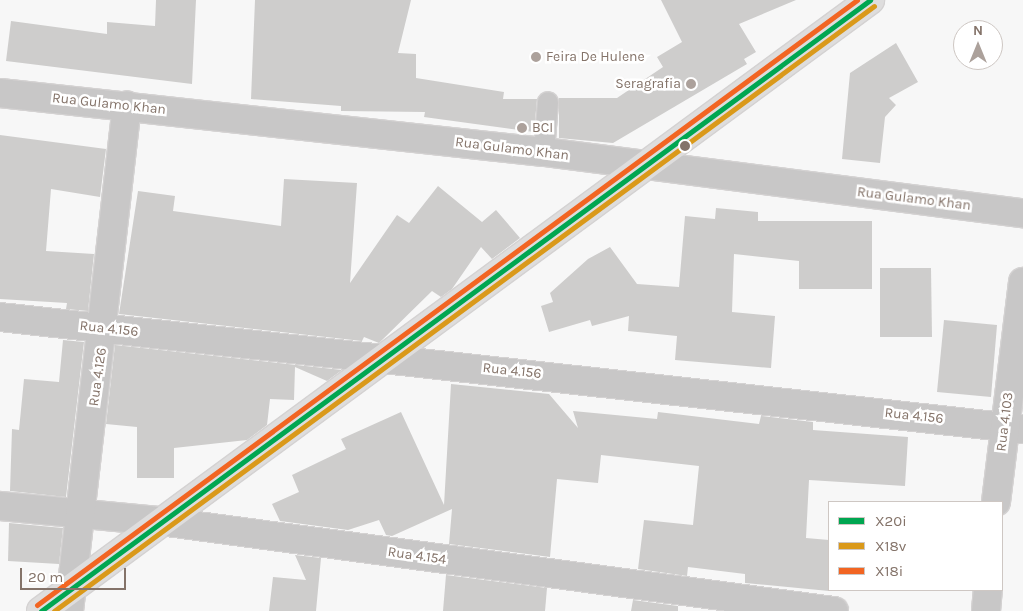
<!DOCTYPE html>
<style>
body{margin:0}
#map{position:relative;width:1023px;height:611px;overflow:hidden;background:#f7f7f7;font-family:Karla,sans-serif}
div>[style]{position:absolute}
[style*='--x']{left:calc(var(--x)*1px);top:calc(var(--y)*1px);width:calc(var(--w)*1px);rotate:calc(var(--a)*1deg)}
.building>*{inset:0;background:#cecdcc}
.roads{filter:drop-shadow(1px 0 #d4d2d2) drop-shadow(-1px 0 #d4d2d2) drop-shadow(0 1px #d4d2d2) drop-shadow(0 -1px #d4d2d2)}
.service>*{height:20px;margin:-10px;padding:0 10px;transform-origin:10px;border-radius:10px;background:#c8c7c7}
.minor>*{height:28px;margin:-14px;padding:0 14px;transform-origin:14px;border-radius:14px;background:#c8c7c7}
.secondary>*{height:28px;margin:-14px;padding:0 14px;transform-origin:14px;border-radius:14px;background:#dedddd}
.bus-1>*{height:5px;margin:-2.5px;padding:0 2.5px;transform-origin:2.5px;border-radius:2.5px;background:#00a651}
.bus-2>*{height:5px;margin:-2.5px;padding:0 2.5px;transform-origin:2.5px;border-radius:2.5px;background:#da991a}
.bus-3>*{height:5px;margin:-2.5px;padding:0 2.5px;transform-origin:2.5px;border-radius:2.5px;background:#f26522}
.dots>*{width:14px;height:14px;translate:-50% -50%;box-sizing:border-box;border:2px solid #fff;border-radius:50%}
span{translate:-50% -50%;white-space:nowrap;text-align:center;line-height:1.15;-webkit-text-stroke:5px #fff;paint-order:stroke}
.poi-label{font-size:14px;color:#847369}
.left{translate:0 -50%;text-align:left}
.right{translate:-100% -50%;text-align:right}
.street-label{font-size:14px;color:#847369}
.legend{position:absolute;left:828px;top:501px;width:175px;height:90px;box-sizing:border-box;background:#fff;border:1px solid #cec7c3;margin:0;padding:6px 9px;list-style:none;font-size:15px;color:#847369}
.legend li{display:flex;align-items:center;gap:10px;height:25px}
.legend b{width:25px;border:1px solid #cec7c3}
.north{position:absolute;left:953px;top:20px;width:50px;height:50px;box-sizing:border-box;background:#fff;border:1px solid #cec7c3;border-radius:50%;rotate:0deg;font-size:14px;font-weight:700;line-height:20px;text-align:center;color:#847369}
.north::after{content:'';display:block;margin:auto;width:18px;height:22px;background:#aca19b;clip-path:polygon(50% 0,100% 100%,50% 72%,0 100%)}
.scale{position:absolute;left:20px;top:568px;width:106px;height:22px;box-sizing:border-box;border:2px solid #847369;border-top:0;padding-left:6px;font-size:15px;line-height:18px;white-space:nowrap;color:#847369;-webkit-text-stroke:4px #fff;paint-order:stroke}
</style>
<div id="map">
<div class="building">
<i style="clip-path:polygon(156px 0,196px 0,192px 84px,6px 61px,11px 21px,107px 34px,107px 22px,155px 26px)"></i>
<i style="clip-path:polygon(255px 0,411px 0,398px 53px,416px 54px,416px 78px,504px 92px,503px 99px,537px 99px,534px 132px,424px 117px,425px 112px,341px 111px,341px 106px,251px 99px)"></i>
<i style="clip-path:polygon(661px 0,796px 0,739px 24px,756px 52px,744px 59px,747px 64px,613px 143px,559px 138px,559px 98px,617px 98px,663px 67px,657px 57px,682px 42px)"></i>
<i style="clip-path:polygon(896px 43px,918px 82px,889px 98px,896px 105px,885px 117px,880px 163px,842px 159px,850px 73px)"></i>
<i style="clip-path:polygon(0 135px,106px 149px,100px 197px,51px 189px,46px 251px,94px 254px,88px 311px,66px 309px,67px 303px,0 299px)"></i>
<i style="clip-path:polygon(284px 179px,357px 183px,350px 283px,397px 215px,409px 223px,438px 186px,482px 222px,496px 210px,520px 238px,492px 259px,481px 247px,452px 289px,441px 297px,432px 291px,379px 343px,364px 337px,362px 341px,119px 314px,138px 191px,175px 196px,173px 211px,281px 226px)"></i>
<i style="clip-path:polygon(716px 208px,758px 212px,758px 221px,872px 221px,872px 289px,799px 289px,799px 261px,734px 254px,732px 312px,775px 316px,771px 368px,675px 360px,677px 336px,628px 331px,629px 316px,592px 326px,590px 320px,549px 332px,541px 306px,553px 302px,550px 293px,588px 259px,610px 247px,637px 284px,679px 287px,685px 216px,715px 219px)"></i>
<i style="clip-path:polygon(880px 268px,931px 268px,932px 337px,880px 337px)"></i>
<i style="clip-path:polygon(944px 320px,997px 325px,991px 397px,937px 392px)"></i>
<i style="clip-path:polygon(63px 340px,84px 342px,66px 497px,10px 491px,12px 429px,19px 430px,24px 379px,59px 382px)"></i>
<i style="clip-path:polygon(115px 345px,342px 370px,327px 381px,295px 367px,294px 400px,270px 399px,267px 425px,247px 440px,174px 448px,174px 478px,137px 478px,137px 427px,106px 424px)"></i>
<i style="clip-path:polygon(451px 384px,549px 394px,578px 428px,573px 411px,657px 419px,658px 412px,759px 424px,761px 416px,813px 422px,813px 430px,908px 437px,905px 486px,809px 480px,806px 538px,829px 540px,829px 591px,745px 583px,745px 574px,688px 567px,687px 576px,638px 569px,644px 520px,693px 525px,699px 466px,601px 455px,598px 483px,557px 479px,550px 557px,449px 544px,452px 509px,392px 536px,386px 535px,379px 520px,348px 530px,280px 521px,272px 504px,299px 492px,292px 475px,346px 449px,341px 439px,401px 412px,444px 505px)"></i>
<i style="clip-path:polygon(9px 523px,63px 528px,59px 564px,8px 561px)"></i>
<i style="clip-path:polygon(295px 555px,321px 558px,316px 611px,269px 611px,273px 577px,306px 580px)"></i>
<i style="clip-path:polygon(446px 575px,547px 588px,545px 611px,443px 611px)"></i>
<i style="clip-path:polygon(633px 600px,678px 606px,678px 611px,631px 611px)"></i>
</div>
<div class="roads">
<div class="service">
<i style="--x:544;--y:152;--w:50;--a:-85.4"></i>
</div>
<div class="minor">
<i style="--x:0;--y:93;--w:547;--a:6.19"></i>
<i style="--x:544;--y:152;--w:483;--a:7.3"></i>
<i style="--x:0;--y:317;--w:1029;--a:6.25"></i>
<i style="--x:996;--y:502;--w:222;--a:-83"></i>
<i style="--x:0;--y:506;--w:161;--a:5.4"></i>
<i style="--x:160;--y:521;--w:680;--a:7.61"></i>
<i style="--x:69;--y:611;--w:509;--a:-83.46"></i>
<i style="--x:986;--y:611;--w:21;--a:-85"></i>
</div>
<div class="secondary">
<i style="--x:41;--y:611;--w:1030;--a:-36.39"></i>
</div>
</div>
<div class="bus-1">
<i style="--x:41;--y:611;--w:1030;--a:-36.39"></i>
</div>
<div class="bus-2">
<i style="--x:54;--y:611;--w:1019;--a:-36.42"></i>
</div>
<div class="bus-3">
<i style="--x:37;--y:605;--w:1019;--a:-36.42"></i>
</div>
<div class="dots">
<i style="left:536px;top:57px;background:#aca19b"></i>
<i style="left:691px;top:84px;background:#aca19b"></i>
<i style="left:522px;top:128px;background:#aca19b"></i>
<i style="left:685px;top:146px;background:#847369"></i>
</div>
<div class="poi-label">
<span class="left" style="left:546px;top:57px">Feira De Hulene</span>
<span class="right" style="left:681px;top:84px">Seragrafia</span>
<span class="left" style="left:532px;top:128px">BCI</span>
</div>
<div class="street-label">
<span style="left:109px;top:104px;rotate:6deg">Rua Gulamo Khan</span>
<span style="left:512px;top:149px;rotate:7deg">Rua Gulamo Khan</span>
<span style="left:914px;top:199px;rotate:7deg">Rua Gulamo Khan</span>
<span style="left:109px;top:329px;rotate:6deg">Rua 4.156</span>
<span style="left:512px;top:371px;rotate:6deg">Rua 4.156</span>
<span style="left:98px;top:377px;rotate:-82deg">Rua 4.126</span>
<span style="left:914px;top:416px;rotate:6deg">Rua 4.156</span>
<span style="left:1005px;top:422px;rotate:-83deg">Rua 4.103</span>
<span style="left:417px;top:556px;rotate:8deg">Rua 4.154</span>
</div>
<ul class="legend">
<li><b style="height:6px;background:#00a651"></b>X20i</li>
<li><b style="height:6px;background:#da991a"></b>X18v</li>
<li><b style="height:6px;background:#f26522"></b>X18i</li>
</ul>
<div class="north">N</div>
<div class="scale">20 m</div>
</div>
